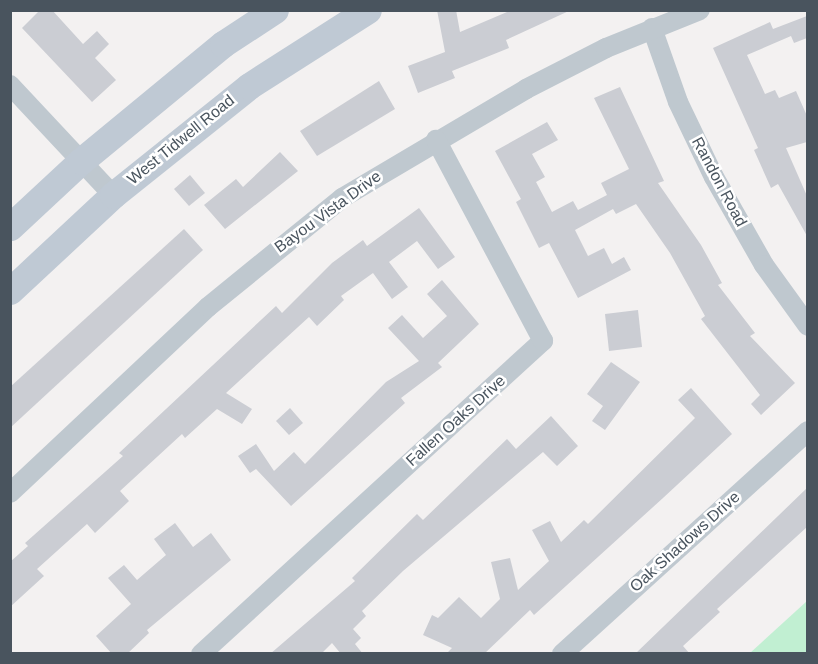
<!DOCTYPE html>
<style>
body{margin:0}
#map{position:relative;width:818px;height:664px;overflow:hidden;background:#f3f1f1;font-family:Helvetica,sans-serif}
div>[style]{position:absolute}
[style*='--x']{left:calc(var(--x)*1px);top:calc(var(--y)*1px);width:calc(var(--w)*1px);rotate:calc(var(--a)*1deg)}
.green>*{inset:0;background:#c1efd2}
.building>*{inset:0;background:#cbcdd3}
.minor>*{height:20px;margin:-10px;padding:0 10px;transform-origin:10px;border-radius:10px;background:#bfc8cf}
.secondary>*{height:27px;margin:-13.5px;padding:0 13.5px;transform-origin:13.5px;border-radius:13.5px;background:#bfc9d4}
span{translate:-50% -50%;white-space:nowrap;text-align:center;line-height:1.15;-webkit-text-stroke:5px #fff;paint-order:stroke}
.street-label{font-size:16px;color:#49545e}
.frame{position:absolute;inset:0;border:12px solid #49545e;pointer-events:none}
</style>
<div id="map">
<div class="green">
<i style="clip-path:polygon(807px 601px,807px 653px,750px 653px)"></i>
</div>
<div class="building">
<i style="clip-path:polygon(40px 10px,52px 10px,83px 44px,97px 31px,109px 44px,95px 58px,116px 80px,92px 102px,22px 28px)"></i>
<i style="clip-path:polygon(437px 10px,456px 10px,460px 32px,512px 10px,571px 10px,506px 40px,509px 48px,452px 71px,455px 78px,418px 93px,408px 66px,445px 52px)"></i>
<i style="clip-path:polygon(807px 16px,807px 38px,794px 43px,791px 36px,747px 55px,765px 94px,775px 90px,779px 98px,796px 91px,807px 116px,807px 142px,786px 148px,807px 196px,807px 236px,778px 184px,771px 188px,754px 150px,758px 148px,713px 48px,770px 22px,773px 29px)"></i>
<i style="clip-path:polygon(379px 81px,395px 109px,317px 156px,300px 131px)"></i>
<i style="clip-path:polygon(620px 87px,664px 181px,658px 183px,701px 245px,722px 283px,718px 285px,755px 333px,750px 336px,795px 383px,761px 415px,751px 404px,760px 395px,701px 319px,705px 316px,670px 253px,636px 204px,616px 214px,613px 209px,575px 230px,588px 256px,604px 248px,612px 264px,624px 257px,631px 270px,578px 298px,549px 243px,539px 248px,516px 202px,521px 199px,495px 151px,547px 122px,558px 140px,532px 154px,545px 177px,536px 182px,552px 212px,573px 201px,578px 210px,607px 195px,601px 183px,629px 169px,594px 98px)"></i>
<i style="clip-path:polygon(280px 152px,298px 171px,225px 229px,204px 205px,236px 179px,243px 187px)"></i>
<i style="clip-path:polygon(190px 175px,205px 193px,189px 206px,174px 189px)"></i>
<i style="clip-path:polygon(419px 208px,455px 257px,438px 269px,417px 241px,389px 262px,408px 287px,392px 299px,373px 273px,341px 296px,344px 300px,317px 326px,309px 317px,226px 393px,252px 409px,242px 424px,217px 409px,185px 438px,182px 434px,120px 491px,129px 501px,95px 533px,87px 524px,37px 569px,44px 576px,10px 607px,10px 562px,28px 546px,25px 543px,123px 456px,119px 453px,276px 306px,282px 313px,332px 263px,363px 240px,367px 246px)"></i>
<i style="clip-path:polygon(184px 229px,203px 250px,10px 428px,10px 387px)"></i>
<i style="clip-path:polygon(442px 280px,479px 324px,438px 363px,442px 367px,401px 398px,405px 403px,291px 506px,256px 469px,250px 473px,238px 456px,256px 444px,274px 471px,294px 452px,305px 464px,386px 382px,419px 361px,388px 328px,402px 315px,423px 338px,447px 316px,427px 294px)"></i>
<i style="clip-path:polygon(638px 310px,642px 347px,609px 351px,605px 314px)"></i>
<i style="clip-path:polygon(611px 362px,640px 382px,605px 430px,592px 421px,603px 406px,587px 394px)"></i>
<i style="clip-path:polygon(691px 388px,732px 434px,663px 498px,534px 615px,530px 610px,484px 654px,446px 654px,452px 648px,423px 635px,432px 615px,438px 618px,459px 597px,481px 618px,500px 599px,491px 562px,510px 558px,518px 590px,549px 561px,532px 530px,550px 521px,561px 542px,584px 520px,588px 524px,695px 418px,678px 400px)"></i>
<i style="clip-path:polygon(290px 408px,303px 423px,289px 435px,276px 421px)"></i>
<i style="clip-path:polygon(551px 416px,578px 446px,557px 466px,543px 452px,403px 571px,362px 611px,366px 616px,353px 629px,361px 638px,355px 644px,363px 654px,341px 654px,332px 643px,321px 654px,270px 654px,355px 581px,352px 578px,417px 514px,423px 520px,507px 439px,516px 449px)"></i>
<i style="clip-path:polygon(807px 488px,807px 527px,717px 609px,720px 612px,683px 646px,690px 654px,635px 654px)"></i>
<i style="clip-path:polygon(175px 523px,193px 547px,211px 533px,231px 560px,147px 630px,149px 633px,127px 654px,112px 654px,96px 636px,131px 604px,108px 578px,124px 565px,137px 580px,166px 555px,154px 539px)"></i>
</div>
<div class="minor">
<i style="--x:652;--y:28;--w:78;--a:70.6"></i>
<i style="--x:678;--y:102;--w:83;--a:64.4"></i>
<i style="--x:714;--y:177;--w:101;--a:60.4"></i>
<i style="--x:764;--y:265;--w:75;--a:54.2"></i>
<i style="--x:10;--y:85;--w:151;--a:46.9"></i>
<i style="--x:10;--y:493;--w:272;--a:-43.2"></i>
<i style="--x:208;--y:307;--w:173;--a:-39.1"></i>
<i style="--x:342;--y:198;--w:214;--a:-30.6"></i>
<i style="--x:526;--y:89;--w:90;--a:-27.1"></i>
<i style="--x:606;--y:48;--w:101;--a:-22"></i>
<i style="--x:201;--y:654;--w:464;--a:-42.5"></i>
<i style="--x:543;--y:341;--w:228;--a:-118"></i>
<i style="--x:562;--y:654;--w:332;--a:-42.2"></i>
</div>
<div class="secondary">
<i style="--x:10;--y:227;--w:97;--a:-42.9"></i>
<i style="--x:81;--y:161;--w:184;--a:-39.5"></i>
<i style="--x:223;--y:44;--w:62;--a:-33.2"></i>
<i style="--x:10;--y:291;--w:141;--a:-43"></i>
<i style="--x:113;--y:195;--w:174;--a:-38.7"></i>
<i style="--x:249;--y:86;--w:141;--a:-32.6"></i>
</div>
<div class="street-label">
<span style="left:181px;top:140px;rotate:-39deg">West Tidwell Road</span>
<span style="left:719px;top:182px;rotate:62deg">Randon Road</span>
<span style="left:328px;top:212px;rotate:-36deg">Bayou Vista Drive</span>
<span style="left:456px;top:421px;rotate:-42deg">Fallen Oaks Drive</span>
<span style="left:685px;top:542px;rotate:-42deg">Oak Shadows Drive</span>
</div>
<div class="frame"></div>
</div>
